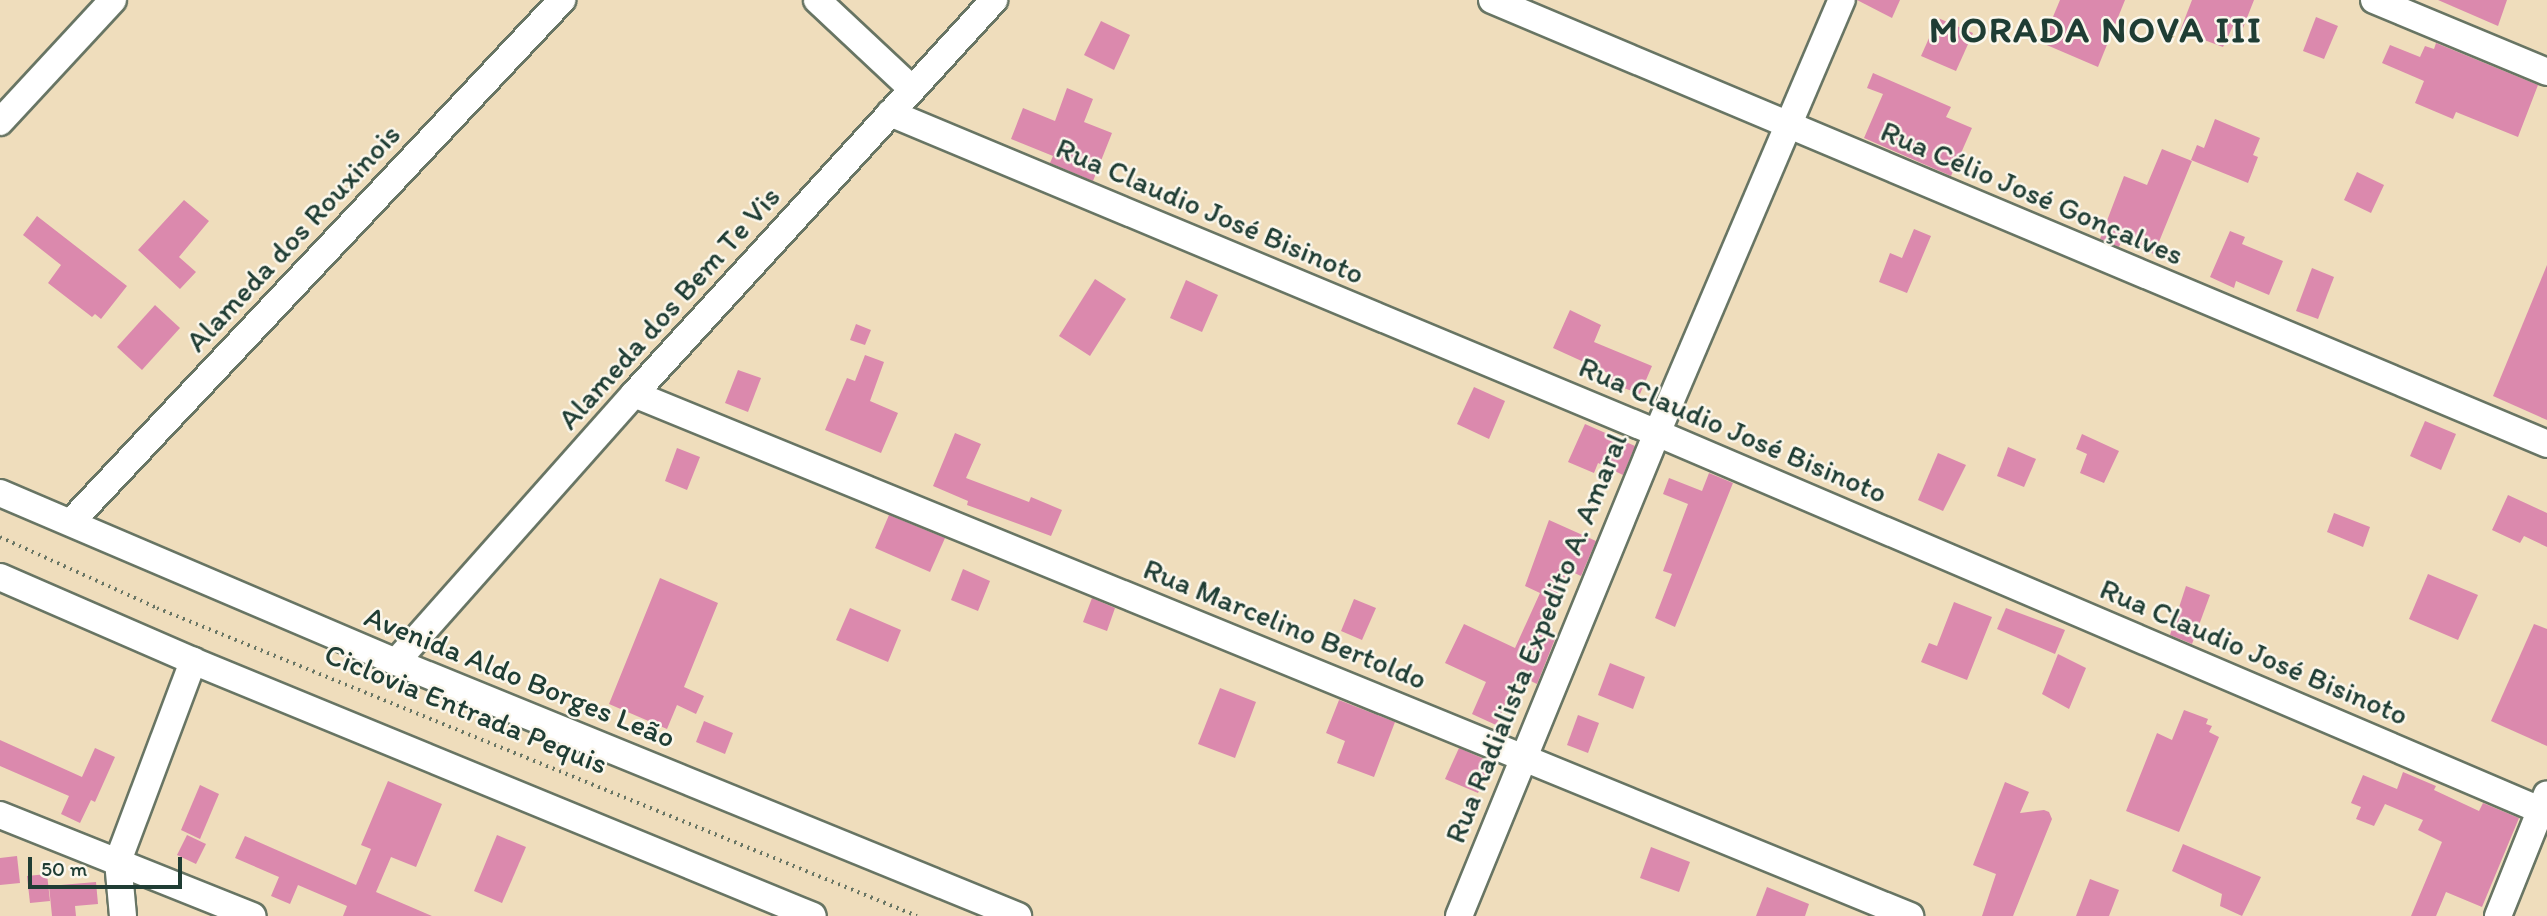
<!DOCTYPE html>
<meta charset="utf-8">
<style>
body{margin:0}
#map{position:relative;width:2547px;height:916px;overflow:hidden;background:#efddbc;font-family:Itim,sans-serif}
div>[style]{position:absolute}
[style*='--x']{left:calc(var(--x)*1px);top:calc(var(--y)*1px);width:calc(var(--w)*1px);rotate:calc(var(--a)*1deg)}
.building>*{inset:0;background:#db89ad}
.path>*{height:3.5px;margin-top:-1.75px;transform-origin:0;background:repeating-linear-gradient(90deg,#687564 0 2px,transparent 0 7px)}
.roads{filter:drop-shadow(2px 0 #687564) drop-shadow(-2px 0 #687564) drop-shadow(0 2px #687564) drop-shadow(0 -2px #687564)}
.minor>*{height:26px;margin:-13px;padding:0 13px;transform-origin:13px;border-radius:13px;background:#fff}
span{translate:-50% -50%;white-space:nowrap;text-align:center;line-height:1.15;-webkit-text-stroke:5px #fbf7ec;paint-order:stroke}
.street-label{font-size:30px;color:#1f3d34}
.district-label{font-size:37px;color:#1f3d34;font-weight:700;letter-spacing:2px}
.scale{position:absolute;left:28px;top:857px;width:154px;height:32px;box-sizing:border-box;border:4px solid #1f3d34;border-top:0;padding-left:9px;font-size:21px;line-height:24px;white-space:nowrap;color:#1f3d34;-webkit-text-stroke:5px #fbf7ec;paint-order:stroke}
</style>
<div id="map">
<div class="building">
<i style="clip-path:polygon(1857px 0,1900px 0,1892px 18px)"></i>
<i style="clip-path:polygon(2060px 0,2125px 0,2098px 67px,2042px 43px)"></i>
<i style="clip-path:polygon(2192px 0,2254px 0,2243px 28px,2234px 24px,2223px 47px,2180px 31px)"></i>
<i style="clip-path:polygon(2438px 0,2507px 0,2498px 26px)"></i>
<i style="clip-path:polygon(2316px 17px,2338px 26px,2324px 59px,2303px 51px)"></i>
<i style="clip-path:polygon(1938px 18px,1973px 33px,1956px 71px,1921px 56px)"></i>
<i style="clip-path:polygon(1101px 21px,1130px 35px,1114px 70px,1084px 55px)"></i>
<i style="clip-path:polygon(2436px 43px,2538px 85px,2518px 137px,2456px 112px,2453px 119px,2415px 103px,2424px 81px,2382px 63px,2390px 45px,2420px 57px,2425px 46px,2434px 49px)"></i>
<i style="clip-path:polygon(1873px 73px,1951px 107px,1946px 117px,1972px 128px,1951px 176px,1864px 138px,1883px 94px,1867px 88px)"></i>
<i style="clip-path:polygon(1067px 88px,1093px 99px,1084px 122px,1112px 133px,1093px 181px,1050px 163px,1053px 156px,1011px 139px,1023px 108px,1055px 121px)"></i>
<i style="clip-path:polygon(2215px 119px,2260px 138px,2253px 155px,2258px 157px,2248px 183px,2191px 160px,2197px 145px,2204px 148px)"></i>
<i style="clip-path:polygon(2162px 149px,2192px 161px,2154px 254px,2121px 242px,2119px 247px,2100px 239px,2124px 176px,2147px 185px)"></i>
<i style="clip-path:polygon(2357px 172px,2384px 185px,2371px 213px,2344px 200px)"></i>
<i style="clip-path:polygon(184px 200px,209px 221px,179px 257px,196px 272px,180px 289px,138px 250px)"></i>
<i style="clip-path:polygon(37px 216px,127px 286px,101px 319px,95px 314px,92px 317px,48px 283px,61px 265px,23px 235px)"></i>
<i style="clip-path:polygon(1914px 229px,1931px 236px,1907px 293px,1879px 282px,1890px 253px,1902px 258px)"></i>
<i style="clip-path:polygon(2230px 231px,2245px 237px,2242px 244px,2283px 261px,2269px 295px,2236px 281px,2234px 288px,2210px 277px)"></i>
<i style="clip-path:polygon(2547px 265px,2547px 420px,2493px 396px)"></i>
<i style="clip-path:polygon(2312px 268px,2334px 277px,2318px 319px,2296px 311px)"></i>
<i style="clip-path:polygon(1095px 279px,1126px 299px,1090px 356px,1059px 336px)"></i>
<i style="clip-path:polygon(1186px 280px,1218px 295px,1202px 332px,1170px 318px)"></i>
<i style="clip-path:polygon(155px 305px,180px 328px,142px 370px,117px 347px)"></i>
<i style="clip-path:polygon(1570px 310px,1601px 325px,1594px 342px,1652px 366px,1640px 394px,1605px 381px,1608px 373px,1553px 348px)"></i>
<i style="clip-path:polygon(856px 324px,871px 330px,865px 345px,850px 340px)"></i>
<i style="clip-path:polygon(865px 355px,884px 362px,870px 401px,898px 413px,881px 453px,825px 430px,847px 378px,855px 381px)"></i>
<i style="clip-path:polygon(738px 370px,761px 378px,748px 412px,725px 403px)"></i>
<i style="clip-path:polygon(1474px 387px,1505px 401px,1489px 439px,1457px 424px)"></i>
<i style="clip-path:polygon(2425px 421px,2456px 434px,2441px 470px,2410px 456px)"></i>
<i style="clip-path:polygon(1585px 424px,1635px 446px,1623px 475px,1598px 463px,1594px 473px,1568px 462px)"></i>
<i style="clip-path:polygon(955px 433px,981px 444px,966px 478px,1029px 502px,1031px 497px,1062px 510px,1051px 536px,967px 505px,968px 501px,933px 486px)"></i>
<i style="clip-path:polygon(2082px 434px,2119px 451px,2104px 483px,2080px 473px,2087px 454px,2076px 449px)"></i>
<i style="clip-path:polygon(2008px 447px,2036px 459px,2024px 487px,1997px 476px)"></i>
<i style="clip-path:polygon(677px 448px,700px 457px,687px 490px,665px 481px)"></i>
<i style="clip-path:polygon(1938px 453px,1966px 465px,1943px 511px,1918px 500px)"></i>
<i style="clip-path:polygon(1709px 473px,1733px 483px,1675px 627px,1655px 618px,1672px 574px,1663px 571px,1688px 504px,1663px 494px,1669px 478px,1702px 491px)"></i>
<i style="clip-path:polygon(2508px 495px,2547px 513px,2547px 547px,2524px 536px,2520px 543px,2492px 530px)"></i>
<i style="clip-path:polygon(2334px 513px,2370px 527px,2363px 547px,2327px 532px)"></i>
<i style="clip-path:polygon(889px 515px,945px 538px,930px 572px,875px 548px)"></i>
<i style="clip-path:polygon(1549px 520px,1596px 541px,1581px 576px,1568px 570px,1542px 627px,1557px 634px,1537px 684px,1518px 675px,1496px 725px,1472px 714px,1486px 682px,1445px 663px,1464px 624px,1515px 648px,1540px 593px,1525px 586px)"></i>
<i style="clip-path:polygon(963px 569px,990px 581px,978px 611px,951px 600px)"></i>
<i style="clip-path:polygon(2428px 574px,2478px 595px,2458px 640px,2409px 619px)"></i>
<i style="clip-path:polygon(660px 578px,718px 603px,684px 687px,704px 696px,696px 714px,677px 705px,667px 729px,609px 704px)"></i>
<i style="clip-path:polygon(2186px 586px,2210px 595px,2192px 644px,2170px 635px)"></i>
<i style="clip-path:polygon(1092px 598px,1115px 608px,1107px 631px,1083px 622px)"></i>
<i style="clip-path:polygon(1354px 599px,1376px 608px,1362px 640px,1341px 631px)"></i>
<i style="clip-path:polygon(1954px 602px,1992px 617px,1967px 680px,1921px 662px,1929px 643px,1937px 646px)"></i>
<i style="clip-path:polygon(850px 608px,901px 630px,888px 662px,836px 640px)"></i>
<i style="clip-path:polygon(2006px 608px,2065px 630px,2055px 654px,1997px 629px)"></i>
<i style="clip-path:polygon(2534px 624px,2547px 629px,2547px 746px,2491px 721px)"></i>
<i style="clip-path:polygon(2058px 654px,2086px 668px,2069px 709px,2042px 694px)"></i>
<i style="clip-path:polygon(1610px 663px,1645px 677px,1633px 709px,1598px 695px)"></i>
<i style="clip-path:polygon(1220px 688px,1256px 702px,1235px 758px,1198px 744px)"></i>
<i style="clip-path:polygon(1339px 700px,1395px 722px,1374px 777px,1337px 763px,1345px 741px,1326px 733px)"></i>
<i style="clip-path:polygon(2184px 710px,2208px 719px,2206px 724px,2212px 726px,2209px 732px,2219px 737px,2179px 832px,2126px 811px,2157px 733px,2172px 740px)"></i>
<i style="clip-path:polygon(1578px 715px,1599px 723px,1588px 753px,1567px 745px)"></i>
<i style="clip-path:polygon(704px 721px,733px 733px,725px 754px,696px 742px)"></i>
<i style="clip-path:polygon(0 740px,82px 777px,95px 748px,115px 757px,95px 802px,91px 800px,80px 823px,61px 814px,69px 796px,0 766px)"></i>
<i style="clip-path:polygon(1459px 748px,1491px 762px,1478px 793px,1445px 779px)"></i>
<i style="clip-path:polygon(2403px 772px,2436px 786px,2434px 790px,2479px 811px,2483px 803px,2519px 818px,2482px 907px,2446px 892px,2436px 916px,2411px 916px,2442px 842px,2418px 830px,2423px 820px,2385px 804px,2374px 826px,2356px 819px,2361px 807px,2351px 803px,2363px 775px,2397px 789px)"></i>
<i style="clip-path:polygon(388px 781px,442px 804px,416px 867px,391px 857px,376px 892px,432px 916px,343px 916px,347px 906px,298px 885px,290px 904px,271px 896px,279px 877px,235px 858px,245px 836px,356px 885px,371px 849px,361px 845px)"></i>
<i style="clip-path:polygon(2005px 782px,2029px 792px,2020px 813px,2044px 810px,2049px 812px,2052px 819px,2013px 916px,1982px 916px,1996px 874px,1973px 865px)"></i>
<i style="clip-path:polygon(200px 785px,219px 794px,200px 839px,181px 830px)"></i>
<i style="clip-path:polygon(187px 835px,206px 844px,196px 864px,177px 855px)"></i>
<i style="clip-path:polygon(497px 835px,526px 847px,502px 903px,474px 891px)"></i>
<i style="clip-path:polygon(2183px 844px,2261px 877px,2242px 916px,2220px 906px,2222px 894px,2172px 871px)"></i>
<i style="clip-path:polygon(1651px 847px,1690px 862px,1679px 892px,1640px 878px)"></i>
<i style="clip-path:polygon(17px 856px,20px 883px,0 885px,0 858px)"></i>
<i style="clip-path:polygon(47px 874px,50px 901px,30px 903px,27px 876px)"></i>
<i style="clip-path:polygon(2090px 879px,2119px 890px,2109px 916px,2076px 916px)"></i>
<i style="clip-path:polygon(96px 882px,98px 904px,75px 906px,76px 916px,52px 916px,49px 886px)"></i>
<i style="clip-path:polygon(1767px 887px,1809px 904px,1805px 916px,1756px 916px)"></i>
</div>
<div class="path">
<i style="--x:0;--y:537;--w:172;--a:24.3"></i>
<i style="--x:157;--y:608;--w:820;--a:22.06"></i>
</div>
<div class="roads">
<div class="minor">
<i style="--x:817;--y:0;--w:130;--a:43.1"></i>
<i style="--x:1492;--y:0;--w:1145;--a:22.82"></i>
<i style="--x:2374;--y:0;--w:187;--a:22.6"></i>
<i style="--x:890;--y:113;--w:831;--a:22.65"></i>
<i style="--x:1657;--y:433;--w:968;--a:23.12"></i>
<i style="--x:0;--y:122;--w:166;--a:-47.2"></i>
<i style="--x:634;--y:394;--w:1379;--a:22.25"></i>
<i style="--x:0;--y:493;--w:431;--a:23.1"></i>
<i style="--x:396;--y:662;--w:672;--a:22.21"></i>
<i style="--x:71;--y:522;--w:717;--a:-46.75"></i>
<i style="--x:0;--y:577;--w:210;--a:23.5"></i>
<i style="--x:193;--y:661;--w:670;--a:22.36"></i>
<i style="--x:396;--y:662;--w:358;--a:-48.4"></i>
<i style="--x:634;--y:394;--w:534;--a:-47.58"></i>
<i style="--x:0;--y:815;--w:272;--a:21.8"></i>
<i style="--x:123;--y:916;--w:55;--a:-95.2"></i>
<i style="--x:118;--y:861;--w:214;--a:-69.4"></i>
<i style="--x:1459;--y:916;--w:522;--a:-67.71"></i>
<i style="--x:1657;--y:433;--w:471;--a:-66.9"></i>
<i style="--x:2498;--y:916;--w:131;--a:-68.1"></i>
</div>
</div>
<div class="street-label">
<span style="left:2032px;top:193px;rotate:23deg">Rua Célio José Gonçalves</span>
<span style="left:1210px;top:211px;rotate:23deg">Rua Claudio José Bisinoto</span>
<span style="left:293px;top:238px;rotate:-47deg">Alameda dos Rouxinois</span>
<span style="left:669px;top:308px;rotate:-48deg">Alameda dos Bem Te Vis</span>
<span style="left:1733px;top:430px;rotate:23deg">Rua Claudio José Bisinoto</span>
<span style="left:1285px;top:624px;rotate:22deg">Rua Marcelino Bertoldo</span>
<span style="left:1536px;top:638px;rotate:-68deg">Rua Radialista Expedito A. Amaral</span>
<span style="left:2254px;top:652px;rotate:23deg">Rua Claudio José Bisinoto</span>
<span style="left:520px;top:677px;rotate:22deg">Avenida Aldo Borges Leão</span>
<span style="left:466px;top:709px;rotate:22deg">Ciclovia Entrada Pequis</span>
</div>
<div class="district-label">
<span style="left:2096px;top:29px">MORADA NOVA III</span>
</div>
<div class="scale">50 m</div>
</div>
